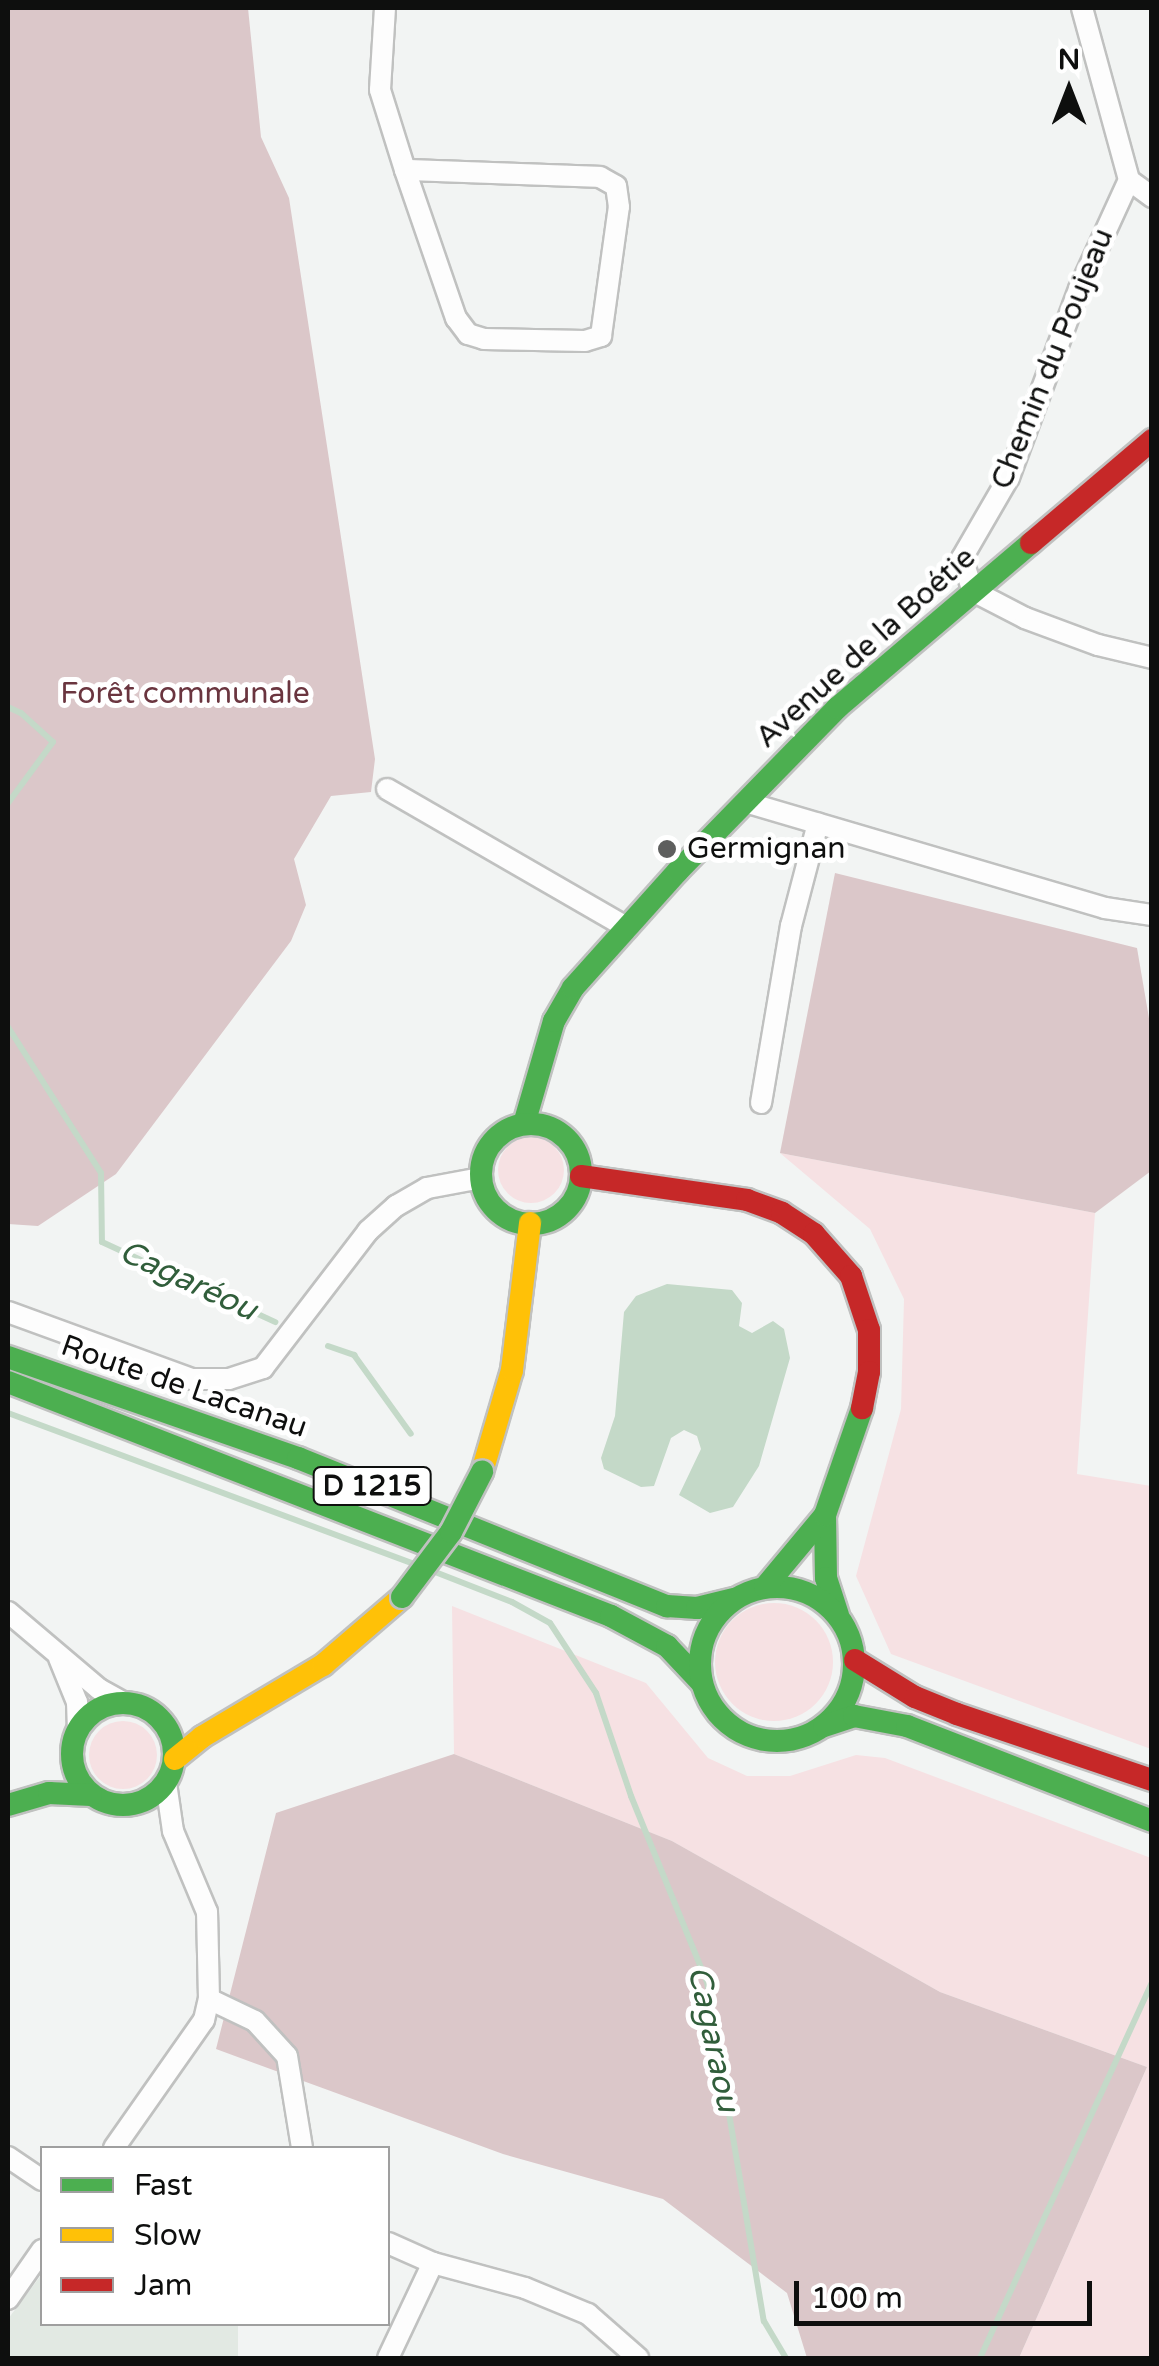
<!DOCTYPE html>
<meta charset="utf-8">
<style>
body{margin:0}
#map{position:relative;width:1159px;height:2366px;overflow:hidden;background:#f2f4f3;font-family:"Varela Round",sans-serif}
div>[style]{position:absolute}
[style*='--x']{left:calc(var(--x)*1px);top:calc(var(--y)*1px);width:calc(var(--w)*1px);rotate:calc(var(--a)*1deg)}
.built>*{inset:0;background:#e2e9e3}
.green>*{inset:0;background:#f6e1e3}
.round{border-radius:50%}
.forest>*{inset:0;background:#dbc7c9}
.water>*{inset:0;background:#c4d9c8}
.stream>*{height:6px;margin:-3px;padding:0 3px;transform-origin:3px;border-radius:3px;background:#c4d9c8}
.roads{filter:drop-shadow(2px 0 #c0c1c0) drop-shadow(-2px 0 #c0c1c0) drop-shadow(0 2px #c0c1c0) drop-shadow(0 -2px #c0c1c0)}
.street>*{height:20px;margin:-10px;padding:0 10px;transform-origin:10px;border-radius:10px;background:#fdfdfd}
.fast>*{height:22px;margin:-11px;padding:0 11px;transform-origin:11px;border-radius:11px;background:#4caf50}
.fast>.ring{margin:-11px;padding:0;box-sizing:content-box;background:none;border:22px solid #4caf50;border-radius:50%}
.slow>*{height:22px;margin:-11px;padding:0 11px;transform-origin:11px;border-radius:11px;background:#ffc107}
.jam>*{height:22px;margin:-11px;padding:0 11px;transform-origin:11px;border-radius:11px;background:#c62828}
.bridges{filter:drop-shadow(2px 0 #c0c1c0) drop-shadow(-2px 0 #c0c1c0) drop-shadow(0 2px #c0c1c0) drop-shadow(0 -2px #c0c1c0)}
.fast-bridge>*{height:22px;margin:-11px;padding:0 11px;transform-origin:11px;border-radius:11px;background:#4caf50}
.dots>*{width:28px;height:28px;translate:-50% -50%;box-sizing:border-box;border:5px solid #fff;border-radius:50%}
span{translate:-50% -50%;white-space:nowrap;text-align:center;line-height:1.15;-webkit-text-stroke:10px #fff;paint-order:stroke}
.shield-label span{padding:2px 8px;background:#fff;border:2px solid;border-radius:8px;-webkit-text-stroke-width:0}
.shield-label{font-size:28px;color:#0e0f0e;font-weight:700}
.street-label{font-size:30px;color:#0e0f0e}
.park-label{font-size:30px;color:#6a353f}
.poi-label{font-size:30px;color:#0e0f0e}
.left{translate:0 -50%;text-align:left}
.water-label{font-size:32px;color:#315e3b;font-style:italic}
.frame{position:absolute;inset:0;border:10px solid #0e0f0e;pointer-events:none}
.legend{position:absolute;left:40px;top:2146px;width:350px;height:180px;box-sizing:border-box;background:#fff;border:2px solid #9f9f9f;margin:0;padding:12px 18px;list-style:none;font-size:30px;color:#0e0f0e}
.legend li{display:flex;align-items:center;gap:20px;height:50px}
.legend b{width:50px;border:2px solid #9f9f9f}
.north{position:absolute;left:1019px;top:40px;width:100px;height:100px;-webkit-text-stroke:8px #fff;paint-order:stroke;rotate:0deg;font-size:28px;font-weight:700;line-height:40px;text-align:center;color:#0e0f0e}
.north::after{content:'';display:block;margin:auto;width:35px;height:45px;background:#0e0f0e;clip-path:polygon(50% 0,100% 100%,50% 72%,0 100%)}
.scale{position:absolute;left:794px;top:2281px;width:298px;height:45px;box-sizing:border-box;border:5px solid #0e0f0e;border-top:0;padding-left:12px;font-size:30px;line-height:35px;white-space:nowrap;color:#0e0f0e;-webkit-text-stroke:8px #fff;paint-order:stroke}
</style>
<div id="map">
<div class="built">
<i style="clip-path:polygon(42px 2274px,42px 2324px,238px 2324px,238px 2358px,8px 2358px,8px 2319px)"></i>
</div>
<div class="green">
<i class="round" style="left:498px;top:1137px;width:66px;height:66px"></i>
<i style="clip-path:polygon(780px 1153px,1095px 1213px,1077px 1474px,1151px 1486px,1151px 1749px,891px 1654px,856px 1576px,901px 1409px,904px 1299px,870px 1229px)"></i>
<i class="round" style="left:715px;top:1603px;width:118px;height:118px"></i>
<i style="clip-path:polygon(452px 1606px,646px 1683px,708px 1758px,747px 1776px,790px 1776px,856px 1755px,885px 1758px,1151px 1858px,1151px 2358px,1019px 2358px,1147px 2067px,940px 1992px,672px 1841px,454px 1754px)"></i>
<i class="round" style="left:89px;top:1721px;width:68px;height:68px"></i>
</div>
<div class="forest">
<i style="clip-path:polygon(8px 8px,248px 8px,261px 137px,289px 198px,375px 759px,371px 792px,331px 796px,294px 859px,306px 905px,291px 941px,116px 1174px,38px 1226px,8px 1224px)"></i>
<i style="clip-path:polygon(835px 873px,1137px 948px,1151px 1030px,1151px 1171px,1095px 1213px,780px 1153px)"></i>
<i style="clip-path:polygon(454px 1754px,672px 1841px,940px 1992px,1147px 2067px,1019px 2358px,807px 2358px,787px 2293px,663px 2199px,503px 2154px,216px 2049px,276px 1813px)"></i>
</div>
<div class="water">
<i style="clip-path:polygon(667px 1284px,732px 1290px,742px 1303px,739px 1326px,752px 1333px,773px 1321px,784px 1329px,790px 1358px,759px 1466px,733px 1507px,710px 1513px,679px 1495px,701px 1449px,697px 1436px,684px 1430px,671px 1438px,654px 1486px,641px 1487px,604px 1469px,601px 1458px,615px 1416px,624px 1312px,636px 1296px)"></i>
</div>
<div class="stream">
<i style="--x:8;--y:707;--w:14;--a:25"></i>
<i style="--x:21;--y:713;--w:43;--a:42.2"></i>
<i style="--x:53;--y:742;--w:76;--a:126.4"></i>
<i style="--x:8;--y:1027;--w:173;--a:57.5"></i>
<i style="--x:101;--y:1173;--w:69;--a:89.2"></i>
<i style="--x:102;--y:1242;--w:191;--a:24.8"></i>
<i style="--x:328;--y:1346;--w:28;--a:19"></i>
<i style="--x:354;--y:1355;--w:97;--a:54.2"></i>
<i style="--x:8;--y:1413;--w:433;--a:20.4"></i>
<i style="--x:430;--y:1570;--w:88;--a:21.3"></i>
<i style="--x:512;--y:1602;--w:43;--a:28.9"></i>
<i style="--x:550;--y:1623;--w:84;--a:56.7"></i>
<i style="--x:596;--y:1693;--w:109;--a:71.2"></i>
<i style="--x:631;--y:1796;--w:201;--a:67.8"></i>
<i style="--x:707;--y:1982;--w:344;--a:80.5"></i>
<i style="--x:764;--y:2321;--w:43;--a:59.3"></i>
<i style="--x:980;--y:2358;--w:413;--a:-65.4"></i>
</div>
<div class="roads">
<div class="street">
<i style="--x:385;--y:8;--w:82;--a:93.5"></i>
<i style="--x:380;--y:90;--w:84;--a:72.6"></i>
<i style="--x:405;--y:170;--w:157;--a:71"></i>
<i style="--x:456;--y:318;--w:20;--a:53"></i>
<i style="--x:468;--y:334;--w:17;--a:17"></i>
<i style="--x:484;--y:339;--w:101;--a:1.1"></i>
<i style="--x:585;--y:341;--w:17;--a:-17"></i>
<i style="--x:601;--y:336;--w:130;--a:-82.1"></i>
<i style="--x:619;--y:207;--w:21;--a:-98"></i>
<i style="--x:616;--y:186;--w:18;--a:-151"></i>
<i style="--x:600;--y:177;--w:195;--a:-177.9"></i>
<i style="--x:1082;--y:8;--w:178;--a:74.7"></i>
<i style="--x:1129;--y:180;--w:29;--a:36"></i>
<i style="--x:1129;--y:180;--w:120;--a:114.6"></i>
<i style="--x:1079;--y:289;--w:201;--a:110.4"></i>
<i style="--x:1009;--y:477;--w:94;--a:120.1"></i>
<i style="--x:962;--y:558;--w:35;--a:72"></i>
<i style="--x:973;--y:591;--w:59;--a:27.4"></i>
<i style="--x:1025;--y:618;--w:78;--a:20.3"></i>
<i style="--x:1098;--y:645;--w:56;--a:13.5"></i>
<i style="--x:387;--y:789;--w:278;--a:30"></i>
<i style="--x:745;--y:802;--w:375;--a:16.4"></i>
<i style="--x:1105;--y:908;--w:48;--a:8.5"></i>
<i style="--x:761;--y:1103;--w:180;--a:-80.4"></i>
<i style="--x:791;--y:926;--w:106;--a:-75.3"></i>
<i style="--x:8;--y:1312;--w:196;--a:20"></i>
<i style="--x:192;--y:1379;--w:37;--a:0"></i>
<i style="--x:229;--y:1379;--w:36;--a:-18"></i>
<i style="--x:263;--y:1368;--w:173;--a:-52.5"></i>
<i style="--x:368;--y:1231;--w:38;--a:-42"></i>
<i style="--x:396;--y:1206;--w:36;--a:-30"></i>
<i style="--x:427;--y:1188;--w:55;--a:-10.5"></i>
<i style="--x:8;--y:1612;--w:119;--a:40.2"></i>
<i style="--x:99;--y:1689;--w:29;--a:29"></i>
<i style="--x:59;--y:1658;--w:48;--a:67.8"></i>
<i style="--x:77;--y:1702;--w:26;--a:88"></i>
<i style="--x:209;--y:1999;--w:51;--a:25.6"></i>
<i style="--x:255;--y:2021;--w:47;--a:47.6"></i>
<i style="--x:287;--y:2056;--w:93;--a:80.7"></i>
<i style="--x:114;--y:2148;--w:156;--a:-54.9"></i>
<i style="--x:204;--y:2020;--w:22;--a:-77"></i>
<i style="--x:209;--y:1999;--w:87;--a:-91.3"></i>
<i style="--x:207;--y:1912;--w:88;--a:-112.8"></i>
<i style="--x:173;--y:1831;--w:49;--a:-98.3"></i>
<i style="--x:8;--y:2157;--w:41;--a:34.1"></i>
<i style="--x:388;--y:2243;--w:49;--a:24"></i>
<i style="--x:433;--y:2263;--w:95;--a:15.2"></i>
<i style="--x:525;--y:2288;--w:68;--a:22.4"></i>
<i style="--x:588;--y:2314;--w:67;--a:41.3"></i>
<i style="--x:8;--y:2299;--w:60;--a:-55.2"></i>
<i style="--x:388;--y:2358;--w:105;--a:-64.7"></i>
</div>
<div class="fast">
<i style="--x:524;--y:1124;--w:107;--a:-73.8"></i>
<i style="--x:554;--y:1021;--w:38;--a:-60"></i>
<i style="--x:573;--y:988;--w:157;--a:-48.1"></i>
<i style="--x:678;--y:871;--w:228;--a:-45.7"></i>
<i style="--x:837;--y:708;--w:255;--a:-40.4"></i>
<i class="ring" style="left:481px;top:1124px;width:78px;height:78px"></i>
<i style="--x:8;--y:1357;--w:307;--a:19.2"></i>
<i style="--x:298;--y:1458;--w:398;--a:21.9"></i>
<i style="--x:667;--y:1606;--w:30;--a:4"></i>
<i style="--x:697;--y:1608;--w:38;--a:-14"></i>
<i style="--x:8;--y:1382;--w:647;--a:21.21"></i>
<i style="--x:611;--y:1616;--w:64;--a:28.2"></i>
<i style="--x:667;--y:1646;--w:50;--a:46.6"></i>
<i style="--x:825;--y:1515;--w:63;--a:89.1"></i>
<i style="--x:826;--y:1578;--w:39;--a:72"></i>
<i class="ring" style="left:700px;top:1587px;width:132px;height:132px"></i>
<i style="--x:765;--y:1587;--w:94;--a:-50.2"></i>
<i style="--x:825;--y:1515;--w:113;--a:-70.9"></i>
<i class="ring" style="left:72px;top:1703px;width:80px;height:80px"></i>
<i style="--x:824;--y:1726;--w:32;--a:-18"></i>
<i style="--x:854;--y:1716;--w:54;--a:10.7"></i>
<i style="--x:907;--y:1726;--w:263;--a:21.2"></i>
<i style="--x:8;--y:1805;--w:43;--a:-16.3"></i>
<i style="--x:49;--y:1793;--w:42;--a:2.7"></i>
</div>
<div class="slow">
<i style="--x:482;--y:1472;--w:106;--a:-73.6"></i>
<i style="--x:512;--y:1370;--w:148;--a:-83"></i>
<i style="--x:175;--y:1759;--w:35;--a:-39"></i>
<i style="--x:202;--y:1737;--w:141;--a:-30.8"></i>
<i style="--x:323;--y:1665;--w:104;--a:-40.7"></i>
</div>
<div class="jam">
<i style="--x:1031;--y:543;--w:159;--a:-40.4"></i>
<i style="--x:581;--y:1176;--w:168;--a:8.2"></i>
<i style="--x:747;--y:1200;--w:37;--a:20"></i>
<i style="--x:782;--y:1213;--w:38;--a:33"></i>
<i style="--x:814;--y:1234;--w:56;--a:48.6"></i>
<i style="--x:851;--y:1276;--w:57;--a:71.6"></i>
<i style="--x:869;--y:1330;--w:42;--a:90"></i>
<i style="--x:869;--y:1372;--w:37;--a:101"></i>
<i style="--x:855;--y:1660;--w:70;--a:31.7"></i>
<i style="--x:915;--y:1697;--w:45;--a:22"></i>
<i style="--x:957;--y:1714;--w:206;--a:18.7"></i>
</div>
</div>
<div class="bridges">
<div class="fast-bridge">
<i style="--x:402;--y:1597;--w:81;--a:-53"></i>
<i style="--x:451;--y:1532;--w:68;--a:-62.7"></i>
</div>
</div>
<div class="dots">
<i style="left:667px;top:849px;background:#5e5f5e"></i>
</div>
<div class="shield-label">
<span style="left:372px;top:1486px">D 1215</span>
</div>
<div class="street-label">
<span style="left:1053px;top:359px;rotate:-68deg">Chemin du Poujeau</span>
<span style="left:866px;top:648px;rotate:-42deg">Avenue de la Boétie</span>
<span style="left:184px;top:1387px;rotate:19deg">Route de Lacanau</span>
</div>
<div class="park-label">
<span style="left:185px;top:694px">Forêt communale</span>
</div>
<div class="poi-label">
<span class="left" style="left:687px;top:849px">Germignan</span>
</div>
<div class="water-label">
<span style="left:188px;top:1281px;rotate:25deg">Cagaréou</span>
<span style="left:713px;top:2039px;rotate:78deg">Cagaraou</span>
</div>
<div class="frame"></div>
<ul class="legend">
<li><b style="height:12px;background:#4caf50"></b>Fast</li>
<li><b style="height:12px;background:#ffc107"></b>Slow</li>
<li><b style="height:12px;background:#c62828"></b>Jam</li>
</ul>
<div class="north">N</div>
<div class="scale">100 m</div>
</div>
